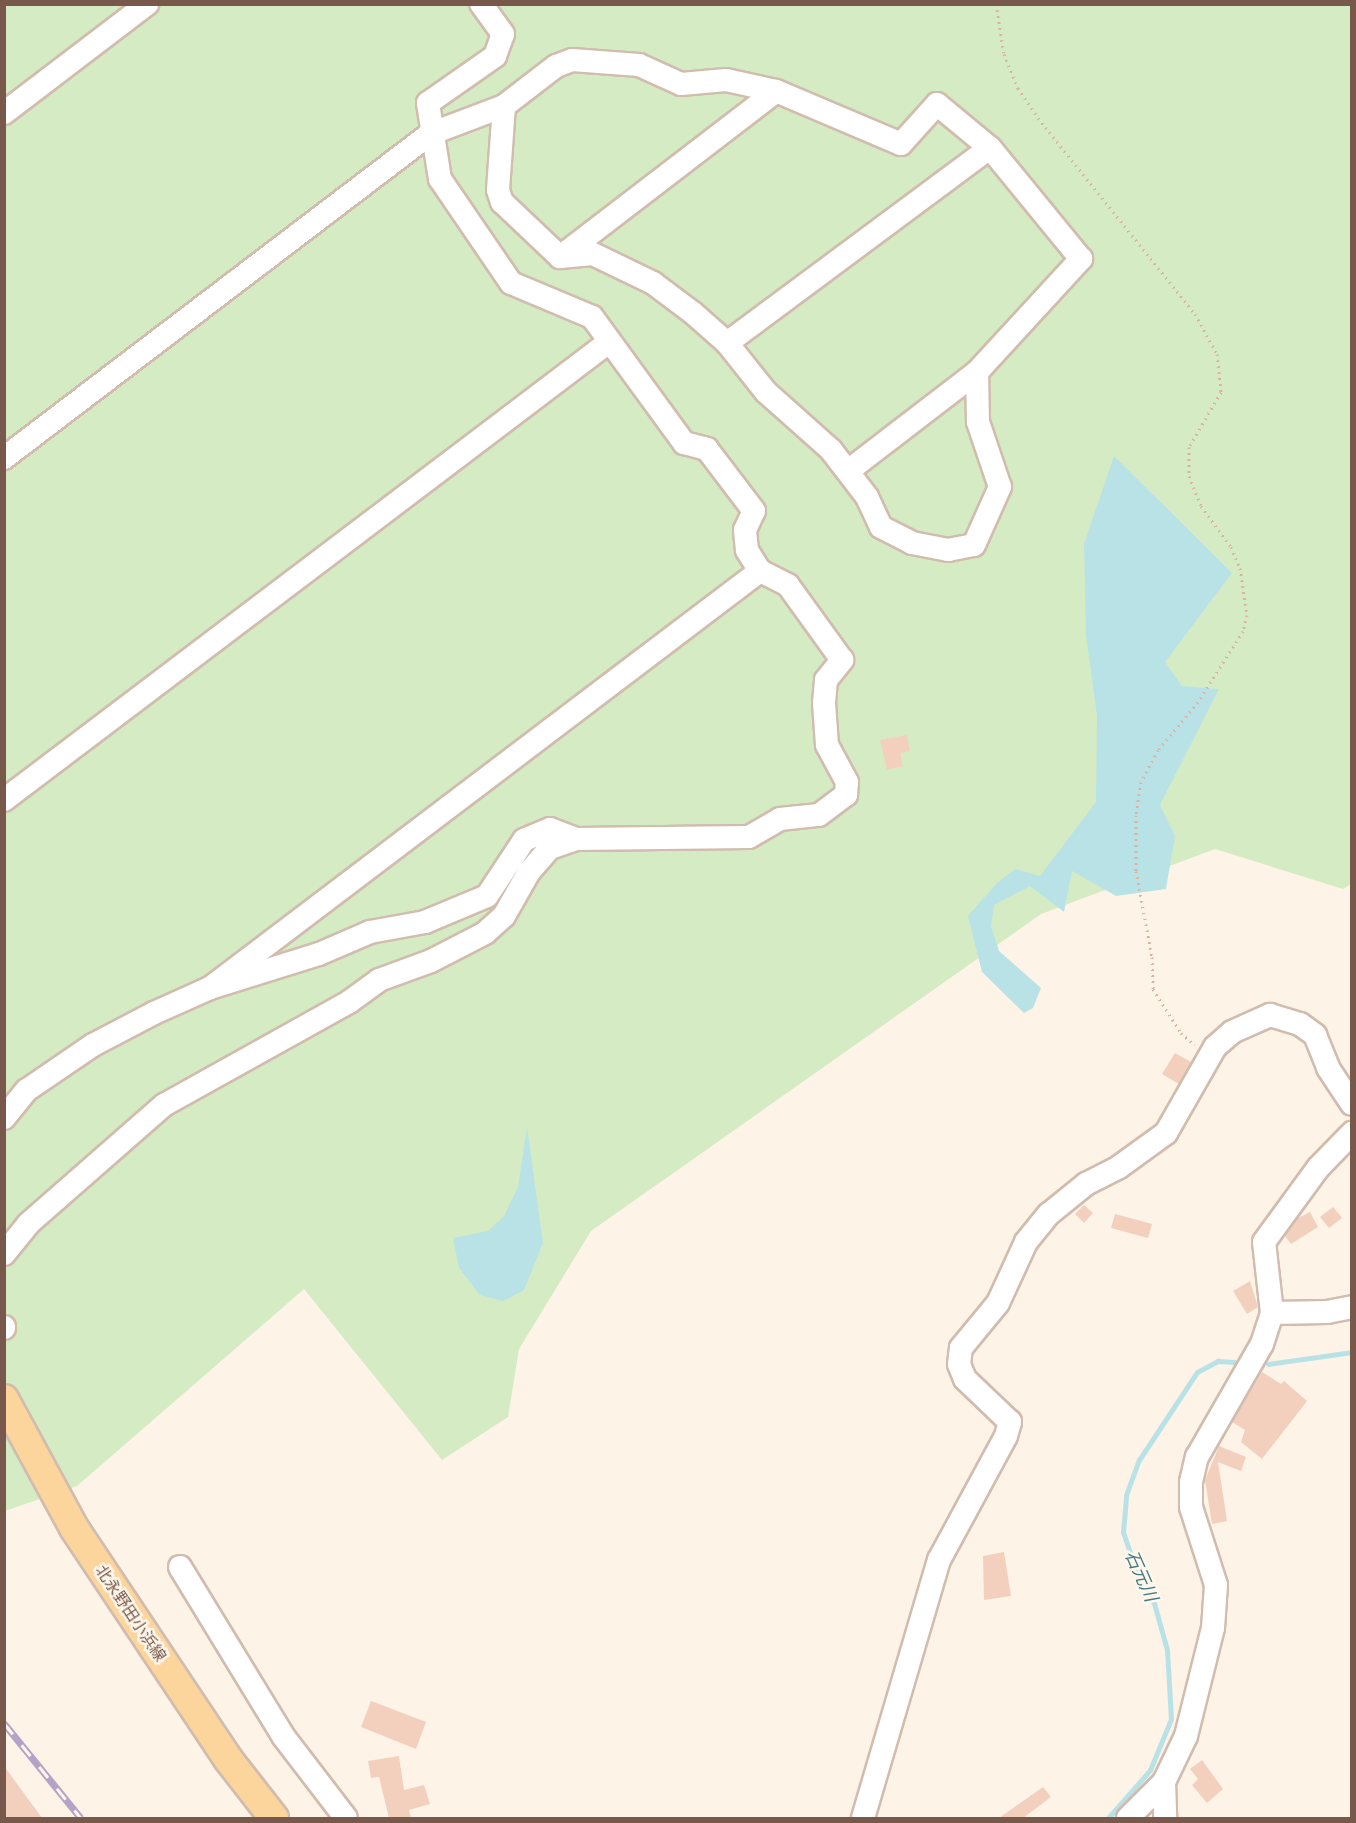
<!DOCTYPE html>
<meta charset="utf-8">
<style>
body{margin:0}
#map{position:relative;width:1356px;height:1823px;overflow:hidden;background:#fdf3e6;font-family:"Archivo Narrow","Noto Sans JP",sans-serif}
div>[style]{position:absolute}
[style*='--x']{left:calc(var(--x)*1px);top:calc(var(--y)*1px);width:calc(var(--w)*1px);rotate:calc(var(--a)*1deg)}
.green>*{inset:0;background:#d5ebc4}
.water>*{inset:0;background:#b9e2e7}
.stream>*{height:5px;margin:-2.5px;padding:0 2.5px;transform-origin:2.5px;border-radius:2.5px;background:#b9e2e7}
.building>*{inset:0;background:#f3d0bd}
.path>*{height:3px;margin-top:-1.5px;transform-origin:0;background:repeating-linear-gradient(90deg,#d8b3a0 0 1.5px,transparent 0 6px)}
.roads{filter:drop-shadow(2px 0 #d1bcae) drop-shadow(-2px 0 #d1bcae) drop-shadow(0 2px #d1bcae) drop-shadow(0 -2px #d1bcae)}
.minor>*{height:22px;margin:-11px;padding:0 11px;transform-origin:11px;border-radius:11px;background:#fff}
.major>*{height:28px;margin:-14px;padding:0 14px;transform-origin:14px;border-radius:14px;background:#fcd59d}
.rail>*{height:7px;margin-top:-3.5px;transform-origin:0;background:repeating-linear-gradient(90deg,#fff7ec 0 14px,#b5a3c7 0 28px);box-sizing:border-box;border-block:2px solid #b5a3c7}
span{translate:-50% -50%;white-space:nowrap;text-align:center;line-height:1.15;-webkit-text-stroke:5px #fff7ec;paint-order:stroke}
.street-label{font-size:16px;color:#77584a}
.water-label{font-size:18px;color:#407b83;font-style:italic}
.frame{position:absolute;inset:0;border:6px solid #77584a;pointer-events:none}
</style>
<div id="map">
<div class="green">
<i style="clip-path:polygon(4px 5px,1351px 5px,1351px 884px,1343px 889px,1215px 849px,1041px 914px,591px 1231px,519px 1349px,508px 1417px,442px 1460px,304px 1289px,77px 1486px,5px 1511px)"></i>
</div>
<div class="water">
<i style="clip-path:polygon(1114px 456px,1232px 573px,1165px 662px,1182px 686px,1219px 689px,1160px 805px,1175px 836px,1166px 889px,1116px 896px,1072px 871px,1064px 912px,1030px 886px,994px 905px,991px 926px,999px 951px,1041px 988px,1033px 1008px,1024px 1013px,982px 972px,968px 916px,996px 884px,1015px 869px,1040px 876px,1096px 802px,1097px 716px,1086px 635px,1084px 544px)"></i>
<i style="clip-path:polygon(527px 1127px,543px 1243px,524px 1290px,503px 1301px,480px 1295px,459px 1268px,453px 1238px,488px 1231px,504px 1216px,518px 1187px)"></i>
</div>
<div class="stream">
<i style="--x:1268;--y:1364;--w:85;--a:-8.1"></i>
<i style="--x:1108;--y:1818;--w:64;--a:-48.8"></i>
<i style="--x:1150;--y:1770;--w:55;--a:-67.6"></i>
<i style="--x:1171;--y:1719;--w:69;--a:-93.3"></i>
<i style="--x:1167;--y:1650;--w:49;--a:-105.5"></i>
<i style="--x:1154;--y:1603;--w:38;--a:-119"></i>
<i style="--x:1136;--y:1570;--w:40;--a:-108.9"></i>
<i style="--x:1123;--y:1532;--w:37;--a:-85"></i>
<i style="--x:1126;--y:1495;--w:37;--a:-70"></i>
<i style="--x:1139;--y:1460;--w:105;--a:-56.6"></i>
<i style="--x:1197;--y:1372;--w:24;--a:-28"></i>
<i style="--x:1218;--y:1361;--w:16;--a:4"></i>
</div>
<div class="building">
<i style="clip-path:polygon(907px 735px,910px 751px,900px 753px,903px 766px,887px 770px,880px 740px)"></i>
<i style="clip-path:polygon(1175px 1053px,1191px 1062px,1179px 1084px,1162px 1074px)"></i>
<i style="clip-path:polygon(1084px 1205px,1093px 1213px,1084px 1223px,1075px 1214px)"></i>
<i style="clip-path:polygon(1333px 1207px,1342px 1218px,1329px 1228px,1320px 1217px)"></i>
<i style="clip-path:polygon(1310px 1212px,1318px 1227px,1291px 1244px,1285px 1236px,1298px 1218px)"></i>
<i style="clip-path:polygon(1115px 1214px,1152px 1224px,1148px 1238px,1111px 1228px)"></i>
<i style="clip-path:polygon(1250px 1281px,1258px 1307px,1247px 1314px,1233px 1291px)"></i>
<i style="clip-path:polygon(1262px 1372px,1281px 1384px,1284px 1381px,1307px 1401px,1262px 1459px,1241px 1442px,1245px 1430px,1232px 1422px)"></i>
<i style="clip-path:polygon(1219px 1446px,1246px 1457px,1241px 1471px,1218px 1462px,1227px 1521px,1212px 1524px,1205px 1480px)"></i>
<i style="clip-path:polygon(1004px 1552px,1011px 1596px,984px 1600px,983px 1556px)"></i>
<i style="clip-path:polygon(371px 1701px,426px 1722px,416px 1749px,361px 1727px)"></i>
<i style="clip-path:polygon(399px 1756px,404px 1790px,424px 1785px,430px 1804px,409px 1810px,411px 1818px,389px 1818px,379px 1777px,371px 1778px,368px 1761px)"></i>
<i style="clip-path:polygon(1202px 1760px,1223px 1789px,1207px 1803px,1192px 1785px,1198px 1779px,1190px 1769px)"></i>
<i style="clip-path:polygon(4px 1766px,42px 1818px,4px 1818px)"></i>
<i style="clip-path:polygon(1043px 1787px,1051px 1797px,1023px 1818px,999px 1818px)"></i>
</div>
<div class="path">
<i style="--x:996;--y:4;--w:51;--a:80.9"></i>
<i style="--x:1004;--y:54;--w:37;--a:68"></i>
<i style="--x:1018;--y:88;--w:36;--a:56"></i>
<i style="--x:1038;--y:118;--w:251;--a:51.3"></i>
<i style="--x:1195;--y:314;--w:46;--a:61.2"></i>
<i style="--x:1217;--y:354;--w:38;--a:84"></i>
<i style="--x:1221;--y:392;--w:64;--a:120.2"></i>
<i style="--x:1189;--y:447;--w:29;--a:90"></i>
<i style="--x:1189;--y:476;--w:32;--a:68"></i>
<i style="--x:1201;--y:506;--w:51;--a:53.8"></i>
<i style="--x:1231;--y:547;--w:23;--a:67"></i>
<i style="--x:1240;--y:568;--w:48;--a:81.5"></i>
<i style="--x:1247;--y:615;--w:16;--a:104"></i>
<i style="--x:1243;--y:631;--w:84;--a:122.4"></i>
<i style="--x:1198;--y:702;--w:62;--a:129.8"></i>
<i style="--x:1158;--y:750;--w:36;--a:118"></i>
<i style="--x:1141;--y:782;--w:33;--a:99"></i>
<i style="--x:1136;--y:815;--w:56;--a:90"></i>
<i style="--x:1136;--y:871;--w:87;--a:79.5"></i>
<i style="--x:1152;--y:957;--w:32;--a:88"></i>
<i style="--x:1153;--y:989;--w:52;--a:57.5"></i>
<i style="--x:1181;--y:1033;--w:18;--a:41"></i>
</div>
<div class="roads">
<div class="minor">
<i style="--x:4;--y:113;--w:180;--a:-37.3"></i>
<i style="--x:560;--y:257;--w:272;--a:-37.5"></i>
<i style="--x:727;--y:343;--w:327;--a:-36.6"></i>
<i style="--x:4;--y:458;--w:535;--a:-37.26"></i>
<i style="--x:430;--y:134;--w:79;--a:-20.7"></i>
<i style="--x:504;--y:106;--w:84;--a:94.1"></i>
<i style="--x:498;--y:190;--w:13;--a:72"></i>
<i style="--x:502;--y:202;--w:80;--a:43.5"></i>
<i style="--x:560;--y:257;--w:33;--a:-5"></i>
<i style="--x:593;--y:254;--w:67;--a:25.8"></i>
<i style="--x:653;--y:283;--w:50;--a:36.9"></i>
<i style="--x:693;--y:313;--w:45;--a:41.4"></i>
<i style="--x:727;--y:343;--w:63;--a:51.5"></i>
<i style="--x:766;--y:392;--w:87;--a:41.7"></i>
<i style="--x:831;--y:450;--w:59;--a:52.5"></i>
<i style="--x:867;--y:497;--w:33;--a:65"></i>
<i style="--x:881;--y:527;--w:35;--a:27"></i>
<i style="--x:912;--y:543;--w:37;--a:11"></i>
<i style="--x:948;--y:550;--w:26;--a:-11"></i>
<i style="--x:974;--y:545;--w:64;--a:-65.9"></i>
<i style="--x:1000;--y:487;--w:69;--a:-108.7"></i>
<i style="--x:978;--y:422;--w:50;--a:-91.1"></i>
<i style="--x:977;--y:372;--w:154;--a:-47.4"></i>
<i style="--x:1081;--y:259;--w:144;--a:-129.3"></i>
<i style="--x:990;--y:148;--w:69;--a:-140.3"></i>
<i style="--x:937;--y:104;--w:54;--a:132"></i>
<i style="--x:901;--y:144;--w:136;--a:-157"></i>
<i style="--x:776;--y:91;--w:51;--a:-167.6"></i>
<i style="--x:726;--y:80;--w:45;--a:174.9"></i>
<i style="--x:681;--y:84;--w:46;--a:-155.7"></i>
<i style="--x:639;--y:65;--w:67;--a:-175.7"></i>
<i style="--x:572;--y:60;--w:17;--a:159"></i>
<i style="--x:556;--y:66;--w:66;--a:142.4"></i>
<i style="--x:848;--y:471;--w:163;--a:-37.5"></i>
<i style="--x:4;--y:800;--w:759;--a:-37.13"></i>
<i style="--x:210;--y:988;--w:690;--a:-37.17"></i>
<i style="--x:4;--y:1118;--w:36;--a:-51"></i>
<i style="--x:27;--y:1090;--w:80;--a:-34.3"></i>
<i style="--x:93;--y:1045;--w:69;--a:-27.7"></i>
<i style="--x:154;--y:1013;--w:61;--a:-24.1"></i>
<i style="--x:210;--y:988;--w:114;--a:-17.3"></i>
<i style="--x:319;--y:954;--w:56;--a:-23.3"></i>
<i style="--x:370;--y:932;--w:56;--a:-10.3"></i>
<i style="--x:425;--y:922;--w:67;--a:-22.8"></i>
<i style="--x:487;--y:896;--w:67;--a:-56.5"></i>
<i style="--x:524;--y:840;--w:28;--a:-23"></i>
<i style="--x:550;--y:829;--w:28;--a:21"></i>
<i style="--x:4;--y:1254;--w:38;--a:-51"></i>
<i style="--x:28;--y:1224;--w:181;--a:-41.2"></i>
<i style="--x:164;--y:1105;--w:212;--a:-29.1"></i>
<i style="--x:349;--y:1002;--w:37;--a:-36"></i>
<i style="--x:379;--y:980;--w:55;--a:-20.1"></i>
<i style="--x:431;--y:961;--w:61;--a:-27.4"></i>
<i style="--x:485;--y:933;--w:25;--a:-42"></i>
<i style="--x:504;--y:916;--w:51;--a:-60.4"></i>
<i style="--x:529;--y:872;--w:32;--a:-49"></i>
<i style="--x:550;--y:848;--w:28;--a:-19"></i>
<i style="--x:576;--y:839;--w:173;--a:-0.7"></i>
<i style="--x:749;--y:837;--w:36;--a:-30"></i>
<i style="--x:780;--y:819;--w:39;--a:-6"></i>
<i style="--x:819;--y:815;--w:34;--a:-37"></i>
<i style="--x:846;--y:795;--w:13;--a:-86"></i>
<i style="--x:847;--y:782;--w:42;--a:-118.4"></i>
<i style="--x:827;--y:745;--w:42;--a:-94.1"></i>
<i style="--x:824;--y:703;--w:23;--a:-85"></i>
<i style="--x:826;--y:680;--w:26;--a:-51"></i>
<i style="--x:842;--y:660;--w:92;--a:-125.8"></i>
<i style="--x:788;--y:585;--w:31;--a:-153"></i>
<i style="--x:760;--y:571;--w:25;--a:-122"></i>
<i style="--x:747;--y:550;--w:20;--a:-96"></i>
<i style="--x:745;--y:530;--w:21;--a:-65"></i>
<i style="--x:754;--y:511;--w:78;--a:-127.2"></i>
<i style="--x:707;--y:449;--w:24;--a:-165"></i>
<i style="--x:684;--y:443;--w:156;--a:-126.1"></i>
<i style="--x:592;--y:317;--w:88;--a:-157.2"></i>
<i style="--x:511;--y:283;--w:126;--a:-124.3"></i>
<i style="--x:440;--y:179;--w:77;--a:-99"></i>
<i style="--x:428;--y:103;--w:82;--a:-35"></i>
<i style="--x:495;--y:56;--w:23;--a:-70"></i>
<i style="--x:503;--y:34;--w:37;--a:-126"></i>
<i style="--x:1272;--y:1313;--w:55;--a:-1"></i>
<i style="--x:1327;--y:1312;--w:25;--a:-11"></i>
<i style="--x:4;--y:1327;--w:1;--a:90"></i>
<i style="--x:180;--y:1567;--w:198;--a:58.6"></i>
<i style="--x:283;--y:1736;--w:103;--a:52.5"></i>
<i style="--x:1164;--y:1782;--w:36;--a:88"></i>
<i style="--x:863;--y:1818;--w:269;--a:-73.6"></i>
<i style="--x:939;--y:1560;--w:141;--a:-61.6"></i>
<i style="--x:1006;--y:1436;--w:15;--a:-74"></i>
<i style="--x:1010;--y:1422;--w:62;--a:-136.3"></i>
<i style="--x:965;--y:1379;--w:16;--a:-112"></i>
<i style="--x:959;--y:1364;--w:16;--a:-83"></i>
<i style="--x:961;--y:1348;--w:58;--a:-50.6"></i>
<i style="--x:998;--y:1303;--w:67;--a:-65.3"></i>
<i style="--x:1026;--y:1242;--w:36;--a:-51"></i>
<i style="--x:1049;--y:1214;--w:48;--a:-39"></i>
<i style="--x:1086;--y:1184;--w:37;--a:-27"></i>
<i style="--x:1119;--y:1167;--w:58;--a:-35.9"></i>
<i style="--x:1166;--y:1133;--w:99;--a:-60.3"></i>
<i style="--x:1215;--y:1047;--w:23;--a:-41"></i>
<i style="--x:1232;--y:1032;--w:42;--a:-24.1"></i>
<i style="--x:1270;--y:1015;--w:31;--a:17"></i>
<i style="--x:1300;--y:1024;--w:19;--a:36"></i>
<i style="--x:1315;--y:1035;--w:35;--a:68"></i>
<i style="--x:1328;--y:1068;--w:43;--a:56.3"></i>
<i style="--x:1128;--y:1818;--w:51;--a:-45"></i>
<i style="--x:1164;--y:1782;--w:51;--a:-64.4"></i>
<i style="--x:1186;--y:1736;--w:111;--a:-76"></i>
<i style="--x:1213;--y:1628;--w:43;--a:-86"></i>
<i style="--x:1216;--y:1585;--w:82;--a:-107.8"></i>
<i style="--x:1191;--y:1507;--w:25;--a:-90"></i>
<i style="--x:1191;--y:1482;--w:26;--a:-77"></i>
<i style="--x:1197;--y:1457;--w:130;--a:-60.1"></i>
<i style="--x:1262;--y:1344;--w:33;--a:-72"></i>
<i style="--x:1272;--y:1313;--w:71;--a:-96.4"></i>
<i style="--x:1264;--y:1242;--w:92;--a:-53.9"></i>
<i style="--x:1318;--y:1168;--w:49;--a:-45.8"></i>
</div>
<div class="major">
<i style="--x:4;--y:1399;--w:147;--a:61.5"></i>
<i style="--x:74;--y:1528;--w:278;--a:56.3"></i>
<i style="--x:228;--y:1759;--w:75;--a:52.1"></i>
</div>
</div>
<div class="rail">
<i style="--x:4;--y:1723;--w:122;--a:51"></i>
</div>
<div class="street-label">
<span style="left:131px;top:1613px;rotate:56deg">北永野田小浜線</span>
</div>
<div class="water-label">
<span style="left:1141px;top:1576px;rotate:66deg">石元川</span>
</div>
<div class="frame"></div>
</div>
